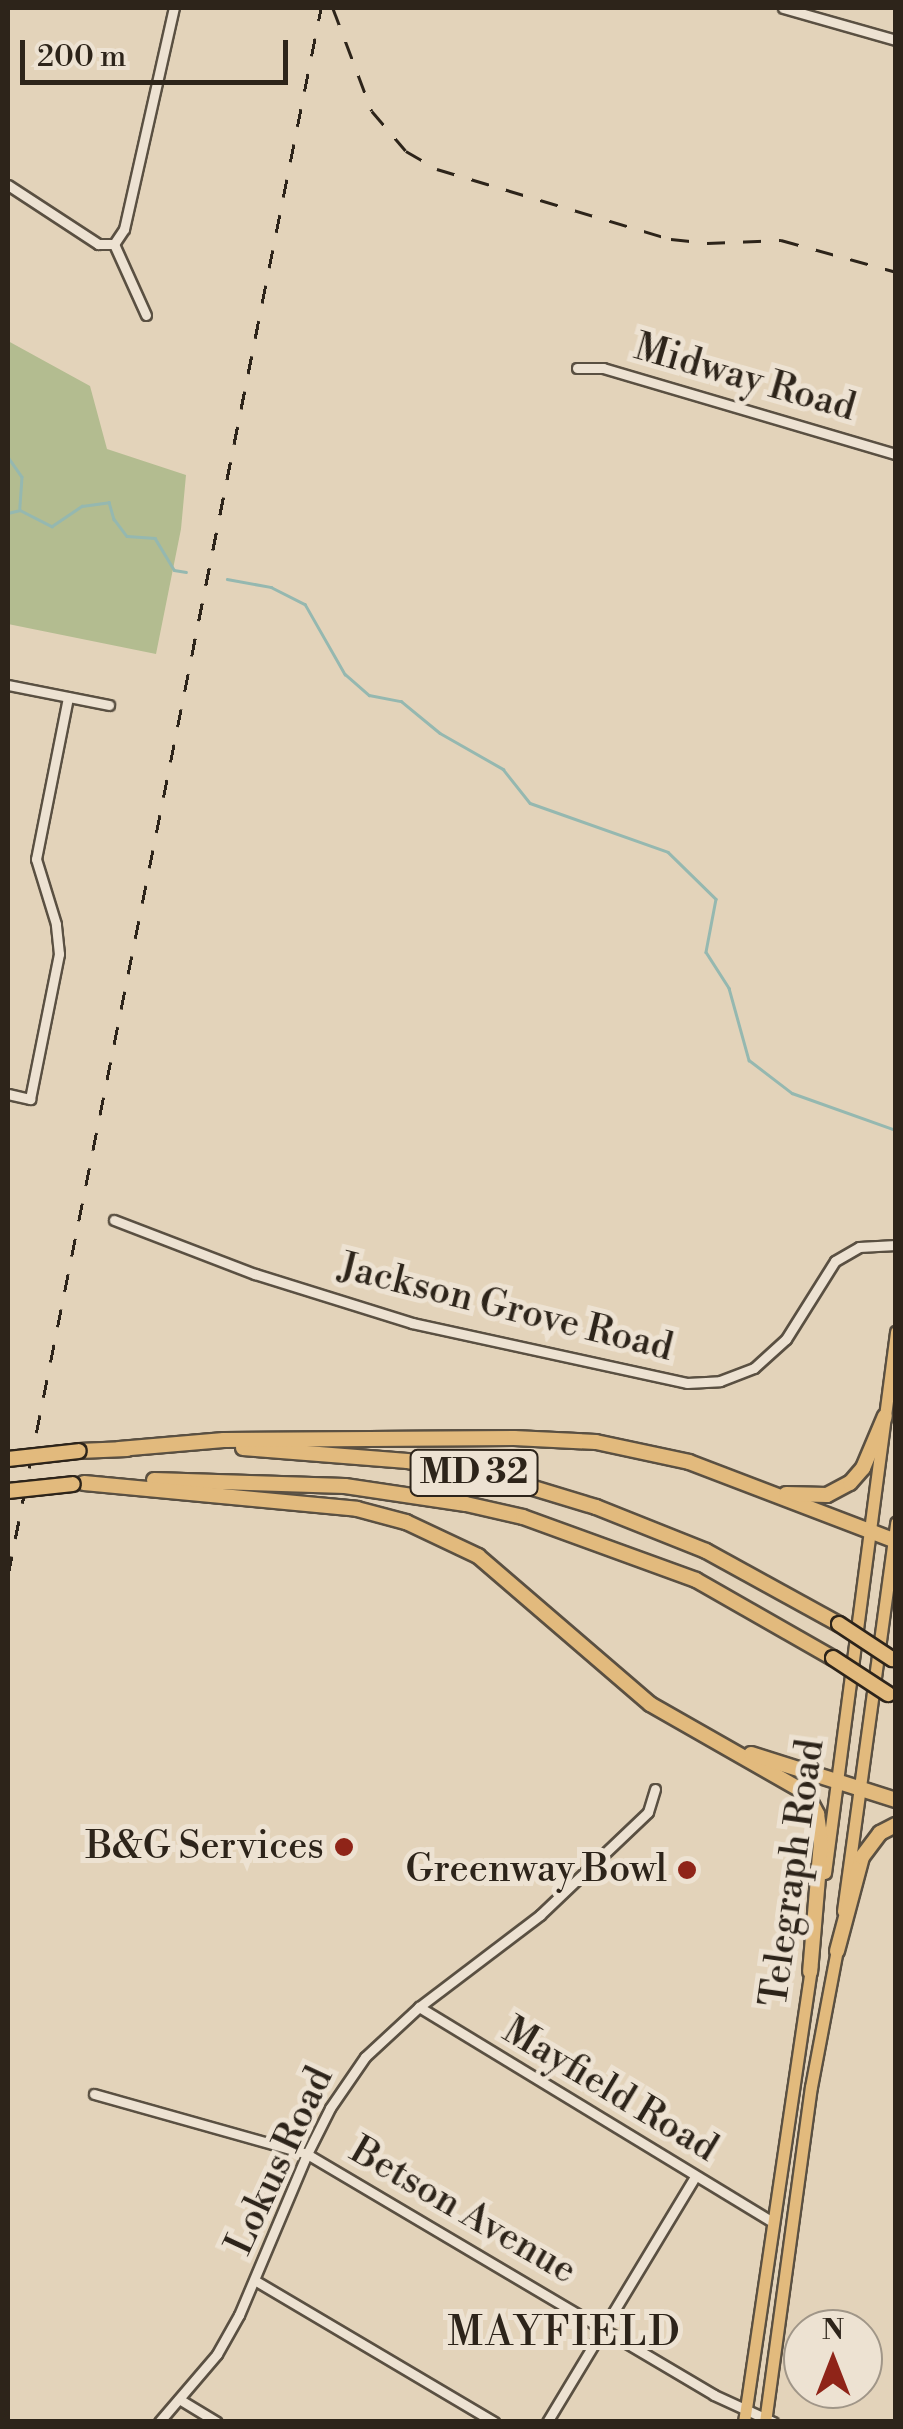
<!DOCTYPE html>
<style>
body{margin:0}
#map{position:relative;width:903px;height:2429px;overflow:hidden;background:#e3d3ba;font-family:"Libre Bodoni",serif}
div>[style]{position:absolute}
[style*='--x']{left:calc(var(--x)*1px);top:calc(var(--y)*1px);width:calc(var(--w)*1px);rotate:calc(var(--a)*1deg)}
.green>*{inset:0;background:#b3bc90}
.stream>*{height:2.5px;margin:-1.25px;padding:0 1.25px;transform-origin:1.25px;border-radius:1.25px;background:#95b8b0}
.roads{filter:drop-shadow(2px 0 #5a5042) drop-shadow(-2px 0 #5a5042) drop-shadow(0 2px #5a5042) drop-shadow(0 -2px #5a5042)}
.minor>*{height:9px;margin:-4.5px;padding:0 4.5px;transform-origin:4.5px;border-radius:4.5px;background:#ede2d2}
.major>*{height:11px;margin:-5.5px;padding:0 5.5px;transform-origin:5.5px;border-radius:5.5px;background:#e2ba7d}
.highway>*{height:14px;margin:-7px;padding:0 7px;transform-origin:7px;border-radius:7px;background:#e2ba7d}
.rail>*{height:2.5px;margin-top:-1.25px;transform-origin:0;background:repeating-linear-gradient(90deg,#2d241a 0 18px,transparent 0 36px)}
.bridges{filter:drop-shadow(2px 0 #2d241a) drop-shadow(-2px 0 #2d241a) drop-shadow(0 2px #2d241a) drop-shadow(0 -2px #2d241a)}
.highway-bridge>*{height:14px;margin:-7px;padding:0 7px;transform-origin:7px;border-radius:7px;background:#e2ba7d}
.dots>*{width:28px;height:28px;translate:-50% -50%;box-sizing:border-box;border:5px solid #ede2d2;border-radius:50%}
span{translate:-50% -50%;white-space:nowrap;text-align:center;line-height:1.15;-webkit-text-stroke:10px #ede2d2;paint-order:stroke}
.shield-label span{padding:2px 8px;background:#ede2d2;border:2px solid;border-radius:8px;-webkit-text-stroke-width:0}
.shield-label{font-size:35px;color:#2d241a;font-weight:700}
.street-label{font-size:38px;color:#2d241a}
.poi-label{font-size:38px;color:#2d241a}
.right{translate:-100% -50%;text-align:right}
.neighbourhood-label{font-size:40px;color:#2d241a;letter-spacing:2.5px}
.frame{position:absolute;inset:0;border:10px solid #2d241a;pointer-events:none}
.north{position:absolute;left:783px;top:2309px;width:100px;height:100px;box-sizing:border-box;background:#ede2d2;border:2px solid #a09688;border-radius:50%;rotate:0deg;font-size:28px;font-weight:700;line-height:40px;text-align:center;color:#2d241a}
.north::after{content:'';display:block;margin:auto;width:35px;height:45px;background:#8f2418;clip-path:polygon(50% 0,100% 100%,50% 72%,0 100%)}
.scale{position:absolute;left:20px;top:40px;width:268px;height:45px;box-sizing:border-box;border:5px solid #2d241a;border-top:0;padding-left:12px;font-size:30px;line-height:35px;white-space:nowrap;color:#2d241a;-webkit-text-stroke:8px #ede2d2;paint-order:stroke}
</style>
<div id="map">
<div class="green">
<i style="clip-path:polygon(8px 341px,90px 386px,107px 449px,186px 475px,181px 529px,156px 654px,8px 624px)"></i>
</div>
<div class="stream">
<i style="--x:8;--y:457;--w:24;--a:55"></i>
<i style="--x:22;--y:477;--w:31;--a:94"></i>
<i style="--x:8;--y:513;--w:12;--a:-14"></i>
<i style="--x:20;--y:510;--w:36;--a:27"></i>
<i style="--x:52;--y:526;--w:36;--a:-34"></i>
<i style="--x:82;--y:506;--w:27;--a:-8"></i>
<i style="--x:109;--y:502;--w:18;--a:74"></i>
<i style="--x:114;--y:519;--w:21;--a:53"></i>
<i style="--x:127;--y:536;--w:28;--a:4"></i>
<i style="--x:155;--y:538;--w:37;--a:59"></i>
<i style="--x:174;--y:570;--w:12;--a:9"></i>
<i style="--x:227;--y:579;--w:45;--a:10.3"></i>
<i style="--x:271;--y:587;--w:38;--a:27"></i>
<i style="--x:305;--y:604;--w:81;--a:60.3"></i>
<i style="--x:345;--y:674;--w:32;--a:41"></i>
<i style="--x:369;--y:695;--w:33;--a:11"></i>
<i style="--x:401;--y:701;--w:50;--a:39.4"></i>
<i style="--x:440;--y:733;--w:73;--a:29.7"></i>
<i style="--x:503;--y:769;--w:43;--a:51.5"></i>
<i style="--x:530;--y:803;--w:146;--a:19.5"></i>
<i style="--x:668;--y:852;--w:67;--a:44.4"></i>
<i style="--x:716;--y:899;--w:54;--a:100.7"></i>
<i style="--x:706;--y:952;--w:43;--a:57.4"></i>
<i style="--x:729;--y:988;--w:75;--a:74.5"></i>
<i style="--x:749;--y:1060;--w:54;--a:37.5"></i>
<i style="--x:792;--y:1093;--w:110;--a:19.6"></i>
</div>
<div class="roads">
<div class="minor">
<i style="--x:783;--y:8;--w:117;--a:15.8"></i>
<i style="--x:8;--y:185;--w:108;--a:33.2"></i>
<i style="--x:98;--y:244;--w:16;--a:0"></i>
<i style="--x:146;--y:315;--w:78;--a:-114.3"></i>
<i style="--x:114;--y:244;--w:18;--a:-56"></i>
<i style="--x:124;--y:229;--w:227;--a:-77.3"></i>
<i style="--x:577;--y:368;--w:26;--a:0"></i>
<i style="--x:603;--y:368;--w:305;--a:16.4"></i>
<i style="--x:8;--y:685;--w:103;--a:11.2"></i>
<i style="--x:8;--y:1094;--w:23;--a:13"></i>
<i style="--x:30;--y:1099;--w:148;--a:-78.7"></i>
<i style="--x:59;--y:954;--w:30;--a:-96"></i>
<i style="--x:56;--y:924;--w:68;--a:-107.1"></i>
<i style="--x:36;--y:859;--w:165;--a:-78.8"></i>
<i style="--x:114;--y:1220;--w:151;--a:21"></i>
<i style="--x:255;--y:1274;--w:164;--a:17.3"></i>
<i style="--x:412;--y:1323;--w:281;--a:12.3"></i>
<i style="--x:687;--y:1383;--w:33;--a:-3"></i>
<i style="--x:720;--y:1381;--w:36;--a:-21"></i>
<i style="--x:754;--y:1368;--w:43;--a:-42.2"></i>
<i style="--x:786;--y:1339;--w:92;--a:-57.9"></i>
<i style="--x:835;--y:1261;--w:28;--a:-30"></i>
<i style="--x:859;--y:1247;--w:37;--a:-3"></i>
<i style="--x:419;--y:2007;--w:412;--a:31.3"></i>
<i style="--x:94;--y:2094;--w:221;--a:15.7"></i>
<i style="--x:307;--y:2154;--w:473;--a:30.6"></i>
<i style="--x:714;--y:2395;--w:65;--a:24.6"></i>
<i style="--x:256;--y:2281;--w:277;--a:30.6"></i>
<i style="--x:179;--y:2399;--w:44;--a:31.2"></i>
<i style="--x:159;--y:2422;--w:89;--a:-49.5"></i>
<i style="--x:217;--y:2354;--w:45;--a:-60.6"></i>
<i style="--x:239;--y:2315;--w:175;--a:-67.1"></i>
<i style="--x:307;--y:2154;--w:51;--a:-63.4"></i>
<i style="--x:330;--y:2108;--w:62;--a:-55.5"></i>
<i style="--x:365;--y:2057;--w:74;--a:-42.8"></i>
<i style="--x:419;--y:2007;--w:152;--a:-37.2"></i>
<i style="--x:540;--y:1915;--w:149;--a:-43.6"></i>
<i style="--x:648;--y:1812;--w:24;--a:-73"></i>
<i style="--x:547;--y:2422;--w:286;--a:-58.9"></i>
</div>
<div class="major">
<i style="--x:825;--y:1873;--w:546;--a:-82.52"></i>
<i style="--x:843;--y:1911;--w:392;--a:-82.2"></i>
<i style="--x:744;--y:2422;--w:461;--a:-81.6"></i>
<i style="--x:765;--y:2422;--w:338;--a:-82.2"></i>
<i style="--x:811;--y:2087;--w:146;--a:-79.3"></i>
</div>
<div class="highway">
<i style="--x:243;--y:1448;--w:165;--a:4.5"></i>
<i style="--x:407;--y:1461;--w:126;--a:11.9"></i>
<i style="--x:530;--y:1487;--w:69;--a:16.9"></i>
<i style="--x:596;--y:1507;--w:118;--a:21.8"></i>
<i style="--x:706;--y:1551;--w:152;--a:28.8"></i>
<i style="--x:119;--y:1449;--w:105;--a:-4.9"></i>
<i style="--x:224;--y:1440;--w:290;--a:-0.4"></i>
<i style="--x:514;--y:1438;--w:82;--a:2.8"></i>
<i style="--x:596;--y:1442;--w:95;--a:12.1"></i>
<i style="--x:689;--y:1462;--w:222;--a:20.9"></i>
<i style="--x:79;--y:1451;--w:48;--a:-2.4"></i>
<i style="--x:154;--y:1480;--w:191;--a:1.8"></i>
<i style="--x:345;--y:1486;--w:122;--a:8.5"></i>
<i style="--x:466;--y:1504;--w:58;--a:12.8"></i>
<i style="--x:523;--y:1517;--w:184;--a:20"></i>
<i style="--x:696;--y:1580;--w:158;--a:29.7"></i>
<i style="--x:84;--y:1483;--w:274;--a:5.4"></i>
<i style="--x:357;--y:1509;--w:51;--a:14.9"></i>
<i style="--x:406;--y:1522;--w:80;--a:25.3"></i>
<i style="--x:478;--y:1556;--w:227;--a:40.7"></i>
<i style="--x:650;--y:1704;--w:180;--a:29.7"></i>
<i style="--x:806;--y:1793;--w:24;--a:62"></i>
<i style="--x:817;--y:1814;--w:28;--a:82"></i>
<i style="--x:821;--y:1842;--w:130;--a:94.8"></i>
<i style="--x:786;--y:1494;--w:41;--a:1.4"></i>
<i style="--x:827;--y:1495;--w:26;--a:-28"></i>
<i style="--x:850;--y:1483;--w:20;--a:-49"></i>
<i style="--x:863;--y:1468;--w:56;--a:-67.1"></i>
<i style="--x:751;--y:1754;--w:152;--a:17.6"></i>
<i style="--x:837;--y:1951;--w:97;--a:-75.1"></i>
<i style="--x:862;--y:1857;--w:30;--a:-53"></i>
<i style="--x:880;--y:1833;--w:18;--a:-27"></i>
</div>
</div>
<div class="rail">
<i style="--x:333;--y:8;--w:110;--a:69.3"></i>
<i style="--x:372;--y:111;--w:52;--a:49.6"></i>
<i style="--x:406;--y:151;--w:36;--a:30"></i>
<i style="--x:437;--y:169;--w:244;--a:16.7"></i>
<i style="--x:671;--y:239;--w:36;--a:6"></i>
<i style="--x:707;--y:243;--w:74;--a:-2.3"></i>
<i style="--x:781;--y:240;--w:119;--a:15.5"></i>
<i style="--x:8;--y:1574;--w:1597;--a:-78.7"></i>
</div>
<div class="bridges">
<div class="highway-bridge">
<i style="--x:8;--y:1459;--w:71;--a:-6.4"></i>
<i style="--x:8;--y:1491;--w:65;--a:-6.1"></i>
<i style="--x:839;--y:1624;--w:64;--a:33.4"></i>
<i style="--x:833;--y:1658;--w:66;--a:33.2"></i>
</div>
</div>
<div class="dots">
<i style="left:344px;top:1847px;background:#8f2418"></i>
<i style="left:687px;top:1870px;background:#8f2418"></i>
</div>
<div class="shield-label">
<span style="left:474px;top:1473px">MD 32</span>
</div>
<div class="street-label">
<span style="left:745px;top:378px;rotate:16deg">Midway Road</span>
<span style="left:506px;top:1308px;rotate:14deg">Jackson Grove Road</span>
<span style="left:793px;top:1873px;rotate:-82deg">Telegraph Road</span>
<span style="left:610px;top:2090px;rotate:31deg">Mayfield Road</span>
<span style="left:280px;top:2161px;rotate:-65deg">Lokus Road</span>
<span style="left:463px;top:2211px;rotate:30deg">Betson Avenue</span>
</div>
<div class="poi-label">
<span class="right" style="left:324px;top:1847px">B&amp;G Services</span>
<span class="right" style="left:667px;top:1870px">Greenway Bowl</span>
</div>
<div class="neighbourhood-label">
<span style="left:565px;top:2333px">MAYFIELD</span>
</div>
<div class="frame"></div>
<div class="north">N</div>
<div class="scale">200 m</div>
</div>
